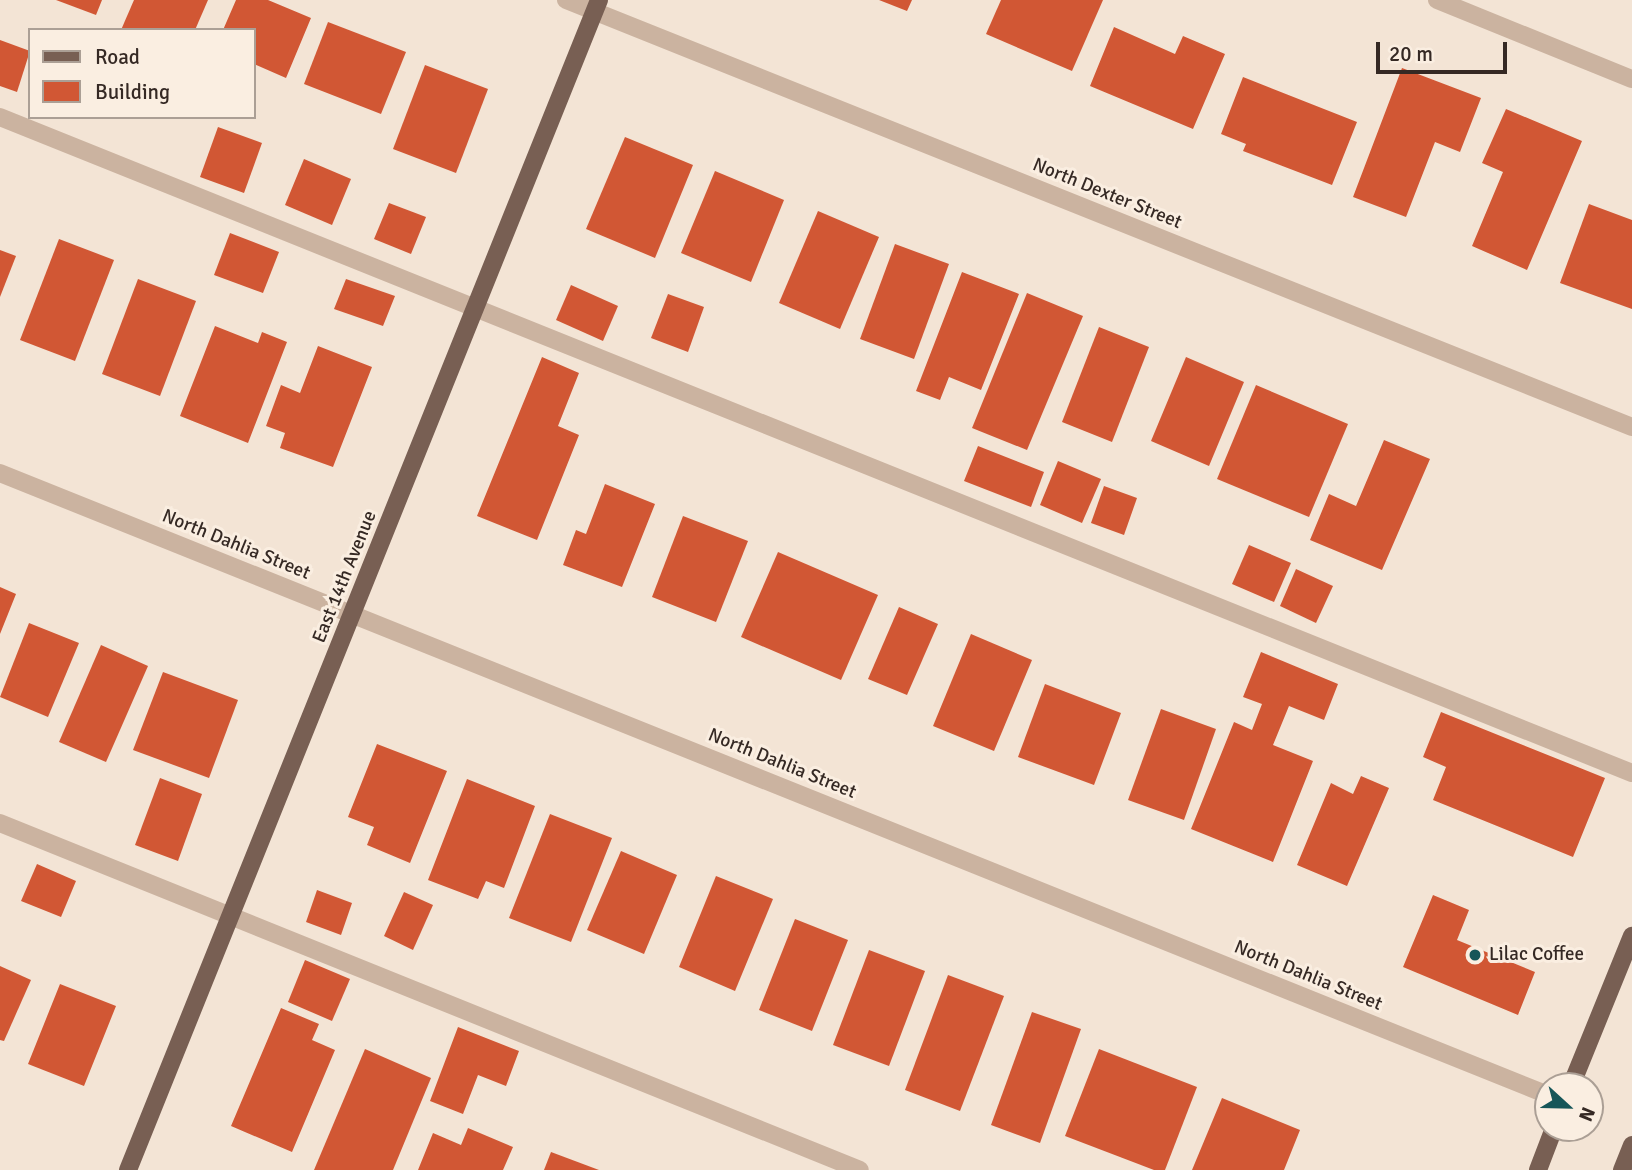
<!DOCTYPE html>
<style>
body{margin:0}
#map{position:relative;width:1632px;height:1170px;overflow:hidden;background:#f3e4d5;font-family:Signika,sans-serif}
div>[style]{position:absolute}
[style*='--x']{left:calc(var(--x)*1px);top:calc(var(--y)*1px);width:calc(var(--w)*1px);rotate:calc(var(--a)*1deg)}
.building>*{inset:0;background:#d15734}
.minor>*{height:18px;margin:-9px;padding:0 9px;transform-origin:9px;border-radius:9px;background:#cbb3a0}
.major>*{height:18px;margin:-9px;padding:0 9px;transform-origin:9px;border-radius:9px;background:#785f53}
.dots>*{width:19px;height:19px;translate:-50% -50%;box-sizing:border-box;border:4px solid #faeee1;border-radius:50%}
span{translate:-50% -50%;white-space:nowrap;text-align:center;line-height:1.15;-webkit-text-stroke:6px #faeee1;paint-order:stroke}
.street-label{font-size:19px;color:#352924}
.poi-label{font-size:19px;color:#352924}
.left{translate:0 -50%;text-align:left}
.legend{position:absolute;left:28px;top:28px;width:228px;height:91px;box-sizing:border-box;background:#faeee1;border:2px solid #ab9f95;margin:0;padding:9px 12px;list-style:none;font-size:21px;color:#352924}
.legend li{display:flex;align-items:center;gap:14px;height:35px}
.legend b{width:35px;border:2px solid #ab9f95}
.north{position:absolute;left:1534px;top:1072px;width:70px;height:70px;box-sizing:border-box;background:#faeee1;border:2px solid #ab9f95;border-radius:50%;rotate:112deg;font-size:19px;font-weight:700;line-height:28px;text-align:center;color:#352924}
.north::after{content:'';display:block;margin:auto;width:24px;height:32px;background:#165659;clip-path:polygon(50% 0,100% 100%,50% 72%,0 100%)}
.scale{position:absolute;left:1376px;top:42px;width:131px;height:32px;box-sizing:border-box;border:4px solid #352924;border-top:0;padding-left:9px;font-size:21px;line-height:24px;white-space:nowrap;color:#352924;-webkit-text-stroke:5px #faeee1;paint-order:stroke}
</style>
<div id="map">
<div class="building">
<i style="clip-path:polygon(56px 0,102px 0,96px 15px)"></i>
<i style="clip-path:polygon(134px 0,208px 0,195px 30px,121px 30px)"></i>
<i style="clip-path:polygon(236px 0,268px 0,311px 18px,286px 78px,254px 64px,254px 30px,223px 30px)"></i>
<i style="clip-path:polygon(879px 0,912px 0,907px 11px)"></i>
<i style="clip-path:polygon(1001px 0,1103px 0,1072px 71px,986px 34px)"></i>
<i style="clip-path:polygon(328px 22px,406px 52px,381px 114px,304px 84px)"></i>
<i style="clip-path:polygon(1114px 27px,1175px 54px,1183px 36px,1225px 54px,1193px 129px,1090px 86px)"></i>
<i style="clip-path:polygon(0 40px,30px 51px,17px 92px,0 86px)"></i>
<i style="clip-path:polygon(425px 65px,488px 89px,456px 173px,393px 149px)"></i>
<i style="clip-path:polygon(1402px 68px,1481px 98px,1460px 152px,1435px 142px,1406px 217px,1353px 197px)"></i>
<i style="clip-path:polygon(1243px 77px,1357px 122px,1332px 185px,1243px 151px,1246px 144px,1221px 134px)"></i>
<i style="clip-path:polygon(1506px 109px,1582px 141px,1527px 270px,1472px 246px,1503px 172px,1482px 163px)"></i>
<i style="clip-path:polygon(218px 127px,262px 143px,244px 193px,200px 177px)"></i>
<i style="clip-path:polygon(625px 137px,693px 165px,655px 258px,586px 229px)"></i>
<i style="clip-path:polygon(304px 159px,351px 179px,332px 225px,285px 205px)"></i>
<i style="clip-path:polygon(715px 171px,784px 200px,751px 282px,681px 253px)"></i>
<i style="clip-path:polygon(389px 203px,426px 217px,411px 254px,374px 239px)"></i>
<i style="clip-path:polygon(1589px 204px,1632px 220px,1632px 309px,1560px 283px)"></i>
<i style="clip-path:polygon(818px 211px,879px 237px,840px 329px,779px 303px)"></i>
<i style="clip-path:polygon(230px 233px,279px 252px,263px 293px,214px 275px)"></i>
<i style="clip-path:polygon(59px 239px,114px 260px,75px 361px,20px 340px)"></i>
<i style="clip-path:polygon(895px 244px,949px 264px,914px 359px,860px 339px)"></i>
<i style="clip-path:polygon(0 250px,16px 256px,0 297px)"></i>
<i style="clip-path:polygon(962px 272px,1019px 294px,981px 390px,949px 377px,940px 400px,916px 391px)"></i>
<i style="clip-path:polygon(138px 279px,196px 301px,160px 396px,102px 374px)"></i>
<i style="clip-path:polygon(346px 279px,395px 296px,383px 326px,334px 309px)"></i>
<i style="clip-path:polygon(571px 285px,618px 306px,603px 341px,556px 320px)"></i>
<i style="clip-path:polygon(1027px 293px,1083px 316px,1027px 450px,972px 428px)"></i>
<i style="clip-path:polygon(668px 294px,704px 307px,688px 352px,651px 338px)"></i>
<i style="clip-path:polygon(215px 326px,258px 343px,262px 332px,287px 342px,248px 443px,180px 416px)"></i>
<i style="clip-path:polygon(1099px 327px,1149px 347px,1112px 442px,1062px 422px)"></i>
<i style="clip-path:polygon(318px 346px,372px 367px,333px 467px,280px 448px,285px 433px,266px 426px,281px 385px,300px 393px)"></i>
<i style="clip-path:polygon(542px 357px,579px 373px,558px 426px,579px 435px,537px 540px,477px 516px)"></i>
<i style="clip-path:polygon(1186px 357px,1244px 382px,1209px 466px,1151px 441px)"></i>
<i style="clip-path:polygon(1256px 385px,1348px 424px,1309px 517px,1217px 479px)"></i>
<i style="clip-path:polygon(1384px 440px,1430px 459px,1382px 570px,1310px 540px,1329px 494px,1356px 506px)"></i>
<i style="clip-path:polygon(978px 446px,1044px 472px,1031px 507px,964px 481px)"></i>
<i style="clip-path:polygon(1058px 461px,1101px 479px,1082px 523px,1040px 505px)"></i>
<i style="clip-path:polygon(605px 484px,655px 504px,622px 587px,563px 565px,576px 530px,586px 534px)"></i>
<i style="clip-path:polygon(1104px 486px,1137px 498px,1124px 535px,1091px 523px)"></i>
<i style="clip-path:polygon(683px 516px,748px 541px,716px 622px,652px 597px)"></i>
<i style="clip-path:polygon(1249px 545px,1291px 563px,1274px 602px,1232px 584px)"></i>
<i style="clip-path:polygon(778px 552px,878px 595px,841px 680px,741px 637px)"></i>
<i style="clip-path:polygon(1296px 569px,1333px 586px,1316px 623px,1280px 606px)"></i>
<i style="clip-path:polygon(0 587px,16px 594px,0 634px)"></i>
<i style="clip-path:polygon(899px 607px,938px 624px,907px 695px,868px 679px)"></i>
<i style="clip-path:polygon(29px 623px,79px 643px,48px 717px,0 697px)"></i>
<i style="clip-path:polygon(971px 634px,1032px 660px,994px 751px,933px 726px)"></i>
<i style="clip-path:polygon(101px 645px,148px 666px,106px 762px,59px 742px)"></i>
<i style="clip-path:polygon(1261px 652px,1338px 684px,1324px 720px,1289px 706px,1273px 745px,1313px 761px,1273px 862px,1191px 829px,1234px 722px,1252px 730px,1262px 704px,1243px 697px)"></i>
<i style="clip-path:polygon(163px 672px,238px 700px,209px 778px,133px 750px)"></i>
<i style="clip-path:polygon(1045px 684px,1121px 713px,1094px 785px,1018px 757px)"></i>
<i style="clip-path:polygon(1161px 709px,1216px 729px,1184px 820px,1128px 800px)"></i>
<i style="clip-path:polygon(1441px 712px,1605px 778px,1573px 857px,1433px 800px,1446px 767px,1423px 757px)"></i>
<i style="clip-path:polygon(377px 744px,447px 771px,410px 863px,367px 845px,374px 827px,348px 817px)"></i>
<i style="clip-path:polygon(1361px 776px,1389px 788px,1347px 886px,1297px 865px,1331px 783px,1353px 794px)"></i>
<i style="clip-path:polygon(160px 778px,202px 794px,178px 861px,135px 845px)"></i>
<i style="clip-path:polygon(467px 779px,535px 806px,504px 888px,486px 881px,478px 899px,428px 880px)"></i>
<i style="clip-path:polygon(550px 814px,612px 838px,571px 942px,509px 918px)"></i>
<i style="clip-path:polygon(621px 851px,677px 875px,644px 954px,587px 930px)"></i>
<i style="clip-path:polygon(37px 864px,76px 881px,61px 917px,21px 901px)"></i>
<i style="clip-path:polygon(716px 876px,773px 899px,735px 991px,679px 967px)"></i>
<i style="clip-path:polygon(317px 890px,352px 903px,341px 935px,306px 922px)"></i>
<i style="clip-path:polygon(404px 892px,433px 905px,413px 950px,384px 936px)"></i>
<i style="clip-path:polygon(1433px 895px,1469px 910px,1457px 940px,1535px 972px,1518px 1015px,1403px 967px)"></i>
<i style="clip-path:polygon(795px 919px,848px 940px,812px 1031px,759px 1010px)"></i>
<i style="clip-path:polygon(869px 950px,925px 971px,889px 1066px,833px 1045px)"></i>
<i style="clip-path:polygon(305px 960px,350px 979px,332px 1021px,288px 1002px)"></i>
<i style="clip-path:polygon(0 966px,31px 980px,4px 1041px,0 1040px)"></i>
<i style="clip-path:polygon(948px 975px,1004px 996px,960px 1111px,905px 1090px)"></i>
<i style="clip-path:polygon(60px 984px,116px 1006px,84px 1086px,28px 1064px)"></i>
<i style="clip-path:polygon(281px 1008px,319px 1024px,312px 1040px,335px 1050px,292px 1152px,231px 1126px)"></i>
<i style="clip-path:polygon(1032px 1012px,1081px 1029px,1040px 1143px,991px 1125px)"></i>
<i style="clip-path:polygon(458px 1027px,519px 1051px,506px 1086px,478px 1075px,463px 1114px,430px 1101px)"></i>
<i style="clip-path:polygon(365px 1049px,431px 1078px,393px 1170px,314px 1170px)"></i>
<i style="clip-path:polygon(1099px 1049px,1197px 1087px,1165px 1170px,1154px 1170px,1065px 1136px)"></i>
<i style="clip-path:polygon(1222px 1098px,1300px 1130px,1284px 1170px,1192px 1170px)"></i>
<i style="clip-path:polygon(468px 1128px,513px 1147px,503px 1170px,418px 1170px,433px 1133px,461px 1145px)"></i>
<i style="clip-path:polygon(551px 1152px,599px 1170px,544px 1170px)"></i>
</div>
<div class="minor">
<i style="--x:566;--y:0;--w:1148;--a:21.83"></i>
<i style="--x:1437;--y:0;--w:210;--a:22.1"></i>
<i style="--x:0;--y:117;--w:1759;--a:21.9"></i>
<i style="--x:0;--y:473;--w:1668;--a:21.89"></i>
<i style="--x:0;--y:823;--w:927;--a:21.97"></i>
</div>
<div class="major">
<i style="--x:1571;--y:1086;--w:162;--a:-67.9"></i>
<i style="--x:128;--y:1170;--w:1261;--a:-68.07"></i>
<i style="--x:1538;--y:1170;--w:45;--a:-69.1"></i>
<i style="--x:1622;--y:1170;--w:27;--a:-68"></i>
</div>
<div class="dots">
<i style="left:1475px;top:955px;background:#165659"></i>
</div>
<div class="street-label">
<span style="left:1107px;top:194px;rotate:22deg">North Dexter Street</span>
<span style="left:236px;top:545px;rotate:22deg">North Dahlia Street</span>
<span style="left:345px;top:577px;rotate:-68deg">East 14th Avenue</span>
<span style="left:782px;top:764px;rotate:22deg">North Dahlia Street</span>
<span style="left:1308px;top:976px;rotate:22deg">North Dahlia Street</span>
</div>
<div class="poi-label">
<span class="left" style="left:1489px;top:955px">Lilac Coffee</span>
</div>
<ul class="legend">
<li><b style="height:9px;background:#785f53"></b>Road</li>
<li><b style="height:19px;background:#d15734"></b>Building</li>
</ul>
<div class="north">N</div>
<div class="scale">20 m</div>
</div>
